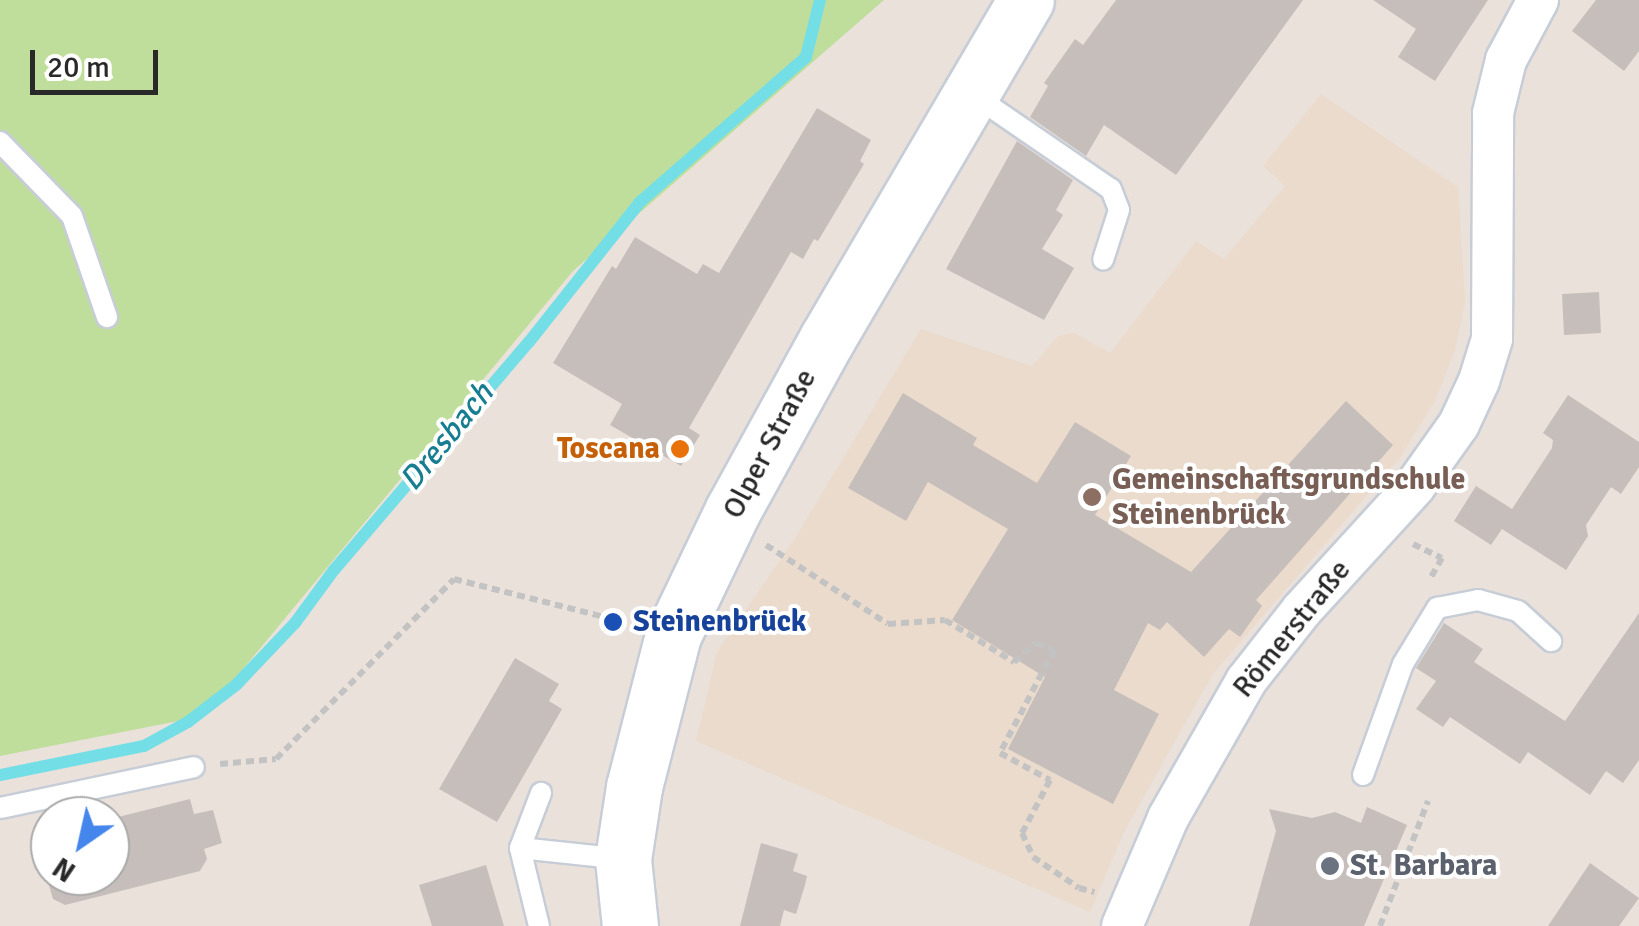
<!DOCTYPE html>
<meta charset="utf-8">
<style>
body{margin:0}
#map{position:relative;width:1639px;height:926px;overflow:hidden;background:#eae1db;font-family:Signika,sans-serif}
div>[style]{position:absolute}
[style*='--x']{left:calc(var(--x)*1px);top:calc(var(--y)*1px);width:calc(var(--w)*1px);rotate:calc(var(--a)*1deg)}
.education>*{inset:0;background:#ebdbcc}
.green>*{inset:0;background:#bfde9b}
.stream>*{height:12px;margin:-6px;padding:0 6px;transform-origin:6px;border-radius:6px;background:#74dee6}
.building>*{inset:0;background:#c6bebb}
.path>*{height:6px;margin-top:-3px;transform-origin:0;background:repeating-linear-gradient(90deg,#c3c3c3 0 8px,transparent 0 13px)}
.roads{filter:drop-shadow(2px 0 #c7cdd6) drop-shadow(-2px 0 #c7cdd6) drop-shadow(0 2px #c7cdd6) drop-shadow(0 -2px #c7cdd6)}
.lane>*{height:20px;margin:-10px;padding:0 10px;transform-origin:10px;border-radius:10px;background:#fff}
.street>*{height:40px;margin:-20px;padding:0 20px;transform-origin:20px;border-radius:20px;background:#fff}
.secondary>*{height:55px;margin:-27.5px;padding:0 27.5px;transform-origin:27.5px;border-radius:27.5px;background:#fff}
.dots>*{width:28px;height:28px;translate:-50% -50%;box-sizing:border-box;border:5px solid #fff;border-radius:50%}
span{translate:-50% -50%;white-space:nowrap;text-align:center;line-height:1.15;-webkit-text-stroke:8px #fff;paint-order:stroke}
.street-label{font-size:30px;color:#292929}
.food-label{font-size:30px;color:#c56008;font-weight:700}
.right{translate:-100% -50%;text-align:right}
.education-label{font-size:30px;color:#785e54;font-weight:700}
.left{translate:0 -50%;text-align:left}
.transit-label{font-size:30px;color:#164399;font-weight:700}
.worship-label{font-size:30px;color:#5b616d;font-weight:700}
.water-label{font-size:32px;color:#167e90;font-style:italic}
.north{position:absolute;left:30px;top:796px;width:100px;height:100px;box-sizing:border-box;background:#fff;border:2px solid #a9a9a9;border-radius:50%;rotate:214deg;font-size:28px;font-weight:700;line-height:40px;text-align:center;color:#292929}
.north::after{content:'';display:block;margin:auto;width:35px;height:45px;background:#4586ed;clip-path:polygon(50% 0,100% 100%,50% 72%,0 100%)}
.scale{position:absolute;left:30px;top:50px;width:128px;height:45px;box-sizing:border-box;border:5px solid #292929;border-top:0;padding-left:12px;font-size:30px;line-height:35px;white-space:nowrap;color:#292929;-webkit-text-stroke:8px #fff;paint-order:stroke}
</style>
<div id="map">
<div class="education">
<i style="clip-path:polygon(1321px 94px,1458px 187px,1465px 302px,1455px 351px,1435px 401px,1401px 456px,1213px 674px,1124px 832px,1090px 912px,696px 741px,717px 652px,795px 538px,921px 329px,1032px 366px,1058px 336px,1074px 333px,1110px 353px,1196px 241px,1224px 259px,1285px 186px,1263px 166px)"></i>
</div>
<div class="green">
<i style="clip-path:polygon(0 0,884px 0,573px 271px,204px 716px,0 756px)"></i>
</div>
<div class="stream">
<i style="--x:0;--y:775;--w:147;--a:-11.4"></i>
<i style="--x:144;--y:746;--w:50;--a:-28.6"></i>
<i style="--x:188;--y:722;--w:61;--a:-37.6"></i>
<i style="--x:236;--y:685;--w:86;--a:-46.4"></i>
<i style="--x:295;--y:623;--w:66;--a:-53.7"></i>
<i style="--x:334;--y:570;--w:300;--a:-49.5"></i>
<i style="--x:529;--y:342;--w:179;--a:-51.6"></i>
<i style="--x:640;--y:202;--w:220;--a:-41.1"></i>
<i style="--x:806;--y:57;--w:59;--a:-76.2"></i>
</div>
<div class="building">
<i style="clip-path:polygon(1116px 0,1303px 0,1176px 175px,1104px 125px,1086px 156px,1030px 117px,1048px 86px,1044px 83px,1075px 39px,1083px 45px)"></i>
<i style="clip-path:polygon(1373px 0,1488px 0,1435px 81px,1398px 57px,1416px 29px)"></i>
<i style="clip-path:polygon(1596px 0,1639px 0,1639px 51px,1624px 71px,1572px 31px)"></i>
<i style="clip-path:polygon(817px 108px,871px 140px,860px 161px,864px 164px,818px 241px,814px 239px,803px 259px,791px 252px,689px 428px,700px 435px,681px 466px,610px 425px,622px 404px,553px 363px,612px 266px,616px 269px,635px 237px,697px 274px,703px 264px,719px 273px)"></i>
<i style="clip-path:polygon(1017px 141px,1073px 180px,1056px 210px,1063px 215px,1042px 249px,1074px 268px,1044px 320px,946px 269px)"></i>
<i style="clip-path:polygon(1599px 292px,1601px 333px,1564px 335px,1562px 294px)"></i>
<i style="clip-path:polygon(903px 393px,977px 438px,973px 445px,1037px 483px,1075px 422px,1131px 456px,1095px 515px,1191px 572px,1346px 401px,1393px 445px,1256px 600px,1262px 606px,1240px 637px,1229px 629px,1204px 657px,1167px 622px,1160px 630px,1148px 623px,1114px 690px,1159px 714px,1113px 804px,1008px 749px,1045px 677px,952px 620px,1008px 529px,928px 482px,906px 521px,848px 488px)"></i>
<i style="clip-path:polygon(1568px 395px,1639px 442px,1639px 467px,1621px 494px,1611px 487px,1586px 525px,1588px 536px,1566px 570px,1502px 529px,1491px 545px,1454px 521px,1476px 486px,1512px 509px,1552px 448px,1553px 440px,1543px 433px)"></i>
<i style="clip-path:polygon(1639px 613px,1639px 760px,1623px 783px,1606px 771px,1590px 795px,1528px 752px,1520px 764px,1450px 717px,1443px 727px,1416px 709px,1436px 681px,1416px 668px,1444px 623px,1483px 649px,1474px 662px,1565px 721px)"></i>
<i style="clip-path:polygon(515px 658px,559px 684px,549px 701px,562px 709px,497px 822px,439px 789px)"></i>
<i style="clip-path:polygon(190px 799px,194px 814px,213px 810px,222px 843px,204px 849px,207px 859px,200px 871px,65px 905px,53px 899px,36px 841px,50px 837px,50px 876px,110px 876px,110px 819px)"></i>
<i style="clip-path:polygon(1367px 807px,1407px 825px,1364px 926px,1249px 926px,1276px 831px,1269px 809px,1312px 818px,1335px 812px,1361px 823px)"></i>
<i style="clip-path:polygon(761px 843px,798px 854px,793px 871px,807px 876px,805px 885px,796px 914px,784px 910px,780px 926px,740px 926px)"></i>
<i style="clip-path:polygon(1590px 863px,1639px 898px,1619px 926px,1548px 926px)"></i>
<i style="clip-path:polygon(486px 865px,504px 926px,432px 926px,419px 885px)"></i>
</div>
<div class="path">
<i style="--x:1413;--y:544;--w:32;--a:26"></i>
<i style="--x:1442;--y:558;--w:24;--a:120"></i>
<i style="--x:766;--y:545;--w:145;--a:32.9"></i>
<i style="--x:888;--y:624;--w:57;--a:-4"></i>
<i style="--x:945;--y:620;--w:81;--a:31.3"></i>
<i style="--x:1014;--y:662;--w:29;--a:-41"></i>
<i style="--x:1036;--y:643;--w:19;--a:21"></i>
<i style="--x:1054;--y:650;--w:116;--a:117.7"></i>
<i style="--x:1000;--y:753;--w:57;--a:28.4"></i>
<i style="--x:1050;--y:780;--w:60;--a:117.8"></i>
<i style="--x:1022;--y:833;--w:26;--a:65"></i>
<i style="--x:1033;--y:857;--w:55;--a:34"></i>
<i style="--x:1079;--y:888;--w:16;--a:15"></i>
<i style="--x:220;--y:764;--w:56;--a:-5.1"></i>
<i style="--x:276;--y:759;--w:253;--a:-45.3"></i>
<i style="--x:454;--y:579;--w:171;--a:14.2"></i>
<i style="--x:1380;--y:926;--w:134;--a:-69"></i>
</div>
<div class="roads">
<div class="lane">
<i style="--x:972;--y:94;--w:168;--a:34.4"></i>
<i style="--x:1111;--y:189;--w:22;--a:69"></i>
<i style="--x:1119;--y:210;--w:52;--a:107.7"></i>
<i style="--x:0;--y:142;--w:103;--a:45.8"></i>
<i style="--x:72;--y:216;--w:107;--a:70.9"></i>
<i style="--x:1363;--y:775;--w:118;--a:-70.2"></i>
<i style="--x:1403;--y:664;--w:66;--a:-58.7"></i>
<i style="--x:1437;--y:608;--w:42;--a:-11"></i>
<i style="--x:1478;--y:600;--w:41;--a:15.4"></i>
<i style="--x:1518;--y:611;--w:45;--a:42.3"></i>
<i style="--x:0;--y:808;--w:198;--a:-11.9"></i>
<i style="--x:520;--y:848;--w:104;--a:6.1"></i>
<i style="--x:539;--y:926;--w:80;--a:-103.7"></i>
<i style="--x:520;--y:848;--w:59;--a:-69.1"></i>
</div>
<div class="street">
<i style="--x:1122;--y:926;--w:117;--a:-66.9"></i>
<i style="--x:1168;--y:818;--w:158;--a:-60.3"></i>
<i style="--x:1246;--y:681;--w:89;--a:-51.8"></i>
<i style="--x:1301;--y:611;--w:169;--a:-47.6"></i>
<i style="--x:1415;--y:486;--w:76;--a:-54.6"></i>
<i style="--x:1459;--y:424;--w:47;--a:-65.1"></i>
<i style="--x:1479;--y:381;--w:44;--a:-72.8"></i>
<i style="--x:1492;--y:339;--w:226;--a:-89.7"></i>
<i style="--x:1493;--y:113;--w:55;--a:-76.2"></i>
<i style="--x:1506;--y:60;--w:68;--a:-61.9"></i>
</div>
<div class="secondary">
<i style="--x:630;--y:926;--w:67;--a:-96"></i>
<i style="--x:623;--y:859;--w:73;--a:-81.3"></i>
<i style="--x:634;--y:787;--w:157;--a:-75.6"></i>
<i style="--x:673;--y:635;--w:139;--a:-64.4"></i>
<i style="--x:733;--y:510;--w:195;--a:-61.2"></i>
<i style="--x:827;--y:339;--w:393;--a:-59.6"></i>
</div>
</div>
<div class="dots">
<i style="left:680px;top:449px;background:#e8710a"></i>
<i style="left:1092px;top:497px;background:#8d6e63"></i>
<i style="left:613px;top:622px;background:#1a4fb4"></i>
<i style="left:1330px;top:866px;background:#6b7280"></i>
</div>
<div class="street-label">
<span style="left:770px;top:444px;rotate:-62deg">Olper Straße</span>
<span style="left:1292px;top:629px;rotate:-51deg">Römerstraße</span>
</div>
<div class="food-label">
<span class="right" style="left:660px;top:449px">Toscana</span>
</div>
<div class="education-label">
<span class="left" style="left:1112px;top:497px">Gemeinschaftsgrundschule<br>Steinenbrück</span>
</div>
<div class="transit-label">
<span class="left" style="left:633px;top:622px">Steinenbrück</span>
</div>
<div class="worship-label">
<span class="left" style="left:1350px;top:866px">St. Barbara</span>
</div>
<div class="water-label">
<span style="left:447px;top:437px;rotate:-51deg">Dresbach</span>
</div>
<div class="north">N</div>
<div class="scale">20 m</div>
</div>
